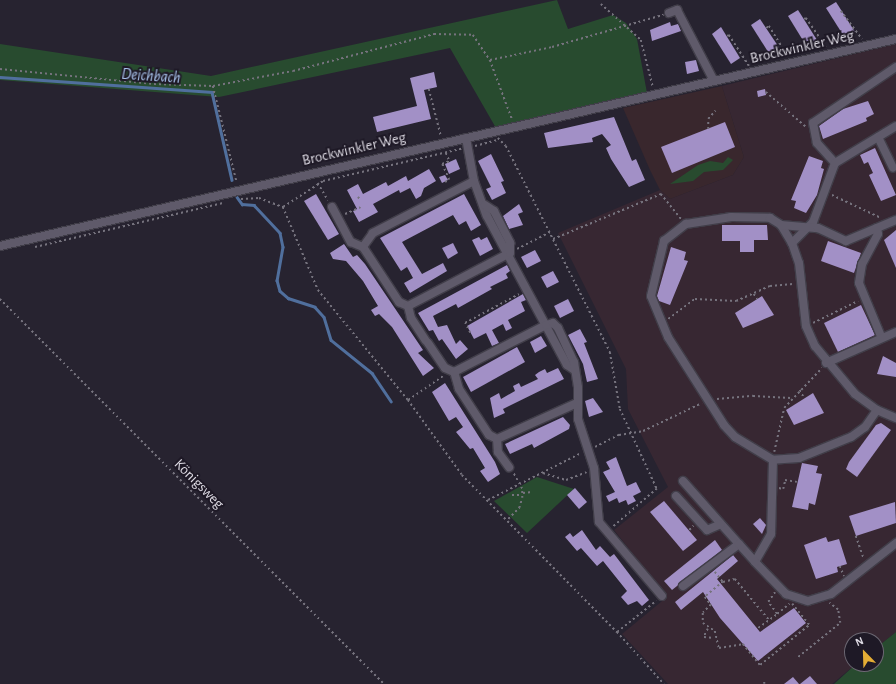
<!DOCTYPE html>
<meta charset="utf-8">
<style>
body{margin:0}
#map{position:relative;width:896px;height:684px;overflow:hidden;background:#272330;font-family:"Alegreya Sans",sans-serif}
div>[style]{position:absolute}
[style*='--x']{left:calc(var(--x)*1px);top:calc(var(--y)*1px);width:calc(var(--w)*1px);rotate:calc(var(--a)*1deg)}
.education>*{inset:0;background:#39272d}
.medical>*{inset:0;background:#372732}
.green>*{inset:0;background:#284b2f}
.stream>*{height:2.5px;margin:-1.25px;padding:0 1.25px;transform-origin:1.25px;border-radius:1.25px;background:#506f9d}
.building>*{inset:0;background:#a290c6}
.path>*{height:1.5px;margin-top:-0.75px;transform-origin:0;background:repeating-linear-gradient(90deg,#76737e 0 2px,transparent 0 5px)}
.roads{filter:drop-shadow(1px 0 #413e49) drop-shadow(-1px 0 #413e49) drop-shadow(0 1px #413e49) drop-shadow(0 -1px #413e49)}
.minor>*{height:8px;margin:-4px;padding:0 4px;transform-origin:4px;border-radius:4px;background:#5f5a6a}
span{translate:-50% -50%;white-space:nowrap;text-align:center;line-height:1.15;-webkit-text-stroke:4px #1e1926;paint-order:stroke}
.street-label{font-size:15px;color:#dedbe4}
.water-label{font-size:16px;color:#adc9f3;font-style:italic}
.north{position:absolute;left:844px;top:632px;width:40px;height:40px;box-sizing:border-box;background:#1e1926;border:1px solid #6b6772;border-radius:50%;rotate:337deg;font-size:11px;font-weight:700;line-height:16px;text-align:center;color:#dedbe4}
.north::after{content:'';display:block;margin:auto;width:14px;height:18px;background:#e4ad35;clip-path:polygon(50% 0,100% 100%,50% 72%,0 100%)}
</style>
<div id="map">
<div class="education">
<i style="clip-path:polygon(722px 86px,744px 157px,733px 175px,670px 199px,660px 190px,650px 170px,623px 108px)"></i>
</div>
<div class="medical">
<i style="clip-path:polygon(896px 44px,896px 632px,876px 648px,876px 640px,852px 640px,852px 664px,856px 664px,832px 684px,668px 684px,622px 634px,667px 597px,614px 530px,668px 487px,628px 409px,626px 369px,558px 233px,660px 190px,670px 199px,733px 175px,744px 157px,722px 86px)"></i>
</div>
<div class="green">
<i style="clip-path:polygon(557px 0,568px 29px,613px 15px,626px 23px,637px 39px,647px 93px,496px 128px,450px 48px,219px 97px,0 80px,0 44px,211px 76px)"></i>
<i style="clip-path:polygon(728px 157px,733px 160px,723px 170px,704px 172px,693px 181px,670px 184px,698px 165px,710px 161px,723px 163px)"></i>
<i style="clip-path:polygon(537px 477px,574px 489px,527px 533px,494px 501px)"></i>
<i style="clip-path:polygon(896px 632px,896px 684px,834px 684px,856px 664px,876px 664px,876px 648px)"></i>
</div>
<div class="stream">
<i style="--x:0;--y:77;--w:213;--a:4"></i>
<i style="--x:212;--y:92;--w:90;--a:77.2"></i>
<i style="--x:237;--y:197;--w:9;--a:54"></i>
<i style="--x:242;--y:204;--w:12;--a:5"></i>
<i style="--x:254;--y:205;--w:38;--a:47"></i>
<i style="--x:280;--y:233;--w:14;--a:78"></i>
<i style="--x:283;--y:247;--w:34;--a:100"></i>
<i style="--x:277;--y:280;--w:11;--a:75"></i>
<i style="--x:280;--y:291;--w:11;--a:41"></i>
<i style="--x:288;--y:298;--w:28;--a:18"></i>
<i style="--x:315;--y:307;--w:13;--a:48"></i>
<i style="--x:324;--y:317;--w:24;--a:73"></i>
<i style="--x:331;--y:340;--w:53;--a:38.8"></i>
<i style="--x:372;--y:373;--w:34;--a:56"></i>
</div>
<div class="building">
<i style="clip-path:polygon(836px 2px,855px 32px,845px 38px,826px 8px)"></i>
<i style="clip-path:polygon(798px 10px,817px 40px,807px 47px,788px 16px)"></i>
<i style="clip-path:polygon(760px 19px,780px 49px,770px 55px,751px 25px)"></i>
<i style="clip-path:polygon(670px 22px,671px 26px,678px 24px,681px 31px,652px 41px,650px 30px)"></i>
<i style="clip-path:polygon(721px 27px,740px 58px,731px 64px,712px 34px)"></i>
<i style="clip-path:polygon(696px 60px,699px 71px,687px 74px,685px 62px)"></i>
<i style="clip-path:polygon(434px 72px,437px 87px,424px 90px,431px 119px,377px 132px,373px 117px,417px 106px,410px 78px)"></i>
<i style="clip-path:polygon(765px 89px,766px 95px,758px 97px,757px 91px)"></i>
<i style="clip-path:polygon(868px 101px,874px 114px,866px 118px,867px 121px,823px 139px,819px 126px,843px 109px)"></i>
<i style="clip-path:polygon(614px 117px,632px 161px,636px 159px,645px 180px,629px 187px,611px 159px,606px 148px,611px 145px,602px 134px,592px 138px,593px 142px,548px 148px,544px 133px)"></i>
<i style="clip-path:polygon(725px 122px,735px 147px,672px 173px,661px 147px)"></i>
<i style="clip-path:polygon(875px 148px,896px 195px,881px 201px,869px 175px,873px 173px,868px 162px,864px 164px,860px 155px)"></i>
<i style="clip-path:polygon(491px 154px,504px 181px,501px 182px,506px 193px,492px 200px,486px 189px,491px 187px,478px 161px)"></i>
<i style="clip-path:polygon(809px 156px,823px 161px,821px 168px,824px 169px,817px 195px,806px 213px,794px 208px,796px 201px,791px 200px)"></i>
<i style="clip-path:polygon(456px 159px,460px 169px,449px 174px,445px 164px)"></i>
<i style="clip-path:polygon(429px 169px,436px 181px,424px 188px,421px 196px,416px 199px,410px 188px,400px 193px,399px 190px,373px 204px,378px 212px,359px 222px,353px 211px,357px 209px,347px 190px,358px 184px,363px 194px,386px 182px,388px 186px,406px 176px,408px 181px)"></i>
<i style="clip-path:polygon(445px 175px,448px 180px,442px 183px,439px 177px)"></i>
<i style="clip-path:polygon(316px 194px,339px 234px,328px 240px,304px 201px)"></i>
<i style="clip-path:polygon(464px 194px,481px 225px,471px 231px,466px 221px,459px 225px,453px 215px,402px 242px,422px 274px,443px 263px,447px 271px,410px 293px,404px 283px,413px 278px,407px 267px,401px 271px,380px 238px)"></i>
<i style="clip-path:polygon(519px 204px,523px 212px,518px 214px,523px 225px,509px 229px,503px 216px)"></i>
<i style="clip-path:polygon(722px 225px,767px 225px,768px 240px,754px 240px,754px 252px,740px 252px,740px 241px,722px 241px)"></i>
<i style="clip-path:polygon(896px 230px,896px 268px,884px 240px)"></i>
<i style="clip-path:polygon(479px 237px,481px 240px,487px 237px,493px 249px,480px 256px,472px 240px)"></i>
<i style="clip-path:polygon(828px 241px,861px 253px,854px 273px,821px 261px)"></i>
<i style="clip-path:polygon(453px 243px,458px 253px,448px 259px,442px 248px)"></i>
<i style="clip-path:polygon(344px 244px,353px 257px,357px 255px,365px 264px,423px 350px,418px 353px,434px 368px,423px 376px,392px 327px,379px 314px,375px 316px,371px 310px,378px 306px,363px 281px,346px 261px,333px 259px,330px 253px)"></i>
<i style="clip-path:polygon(671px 247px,686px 252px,684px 260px,688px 261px,670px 305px,659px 301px,657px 296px)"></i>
<i style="clip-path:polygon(535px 250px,541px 261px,527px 268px,521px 257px)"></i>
<i style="clip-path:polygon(507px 265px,510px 271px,506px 274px,508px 278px,490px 287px,492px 289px,458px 308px,456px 304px,433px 316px,438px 327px,447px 325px,456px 344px,460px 340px,468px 349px,456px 359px,442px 339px,439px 341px,433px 330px,429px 331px,418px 313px)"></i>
<i style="clip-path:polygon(553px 271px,559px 282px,547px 288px,541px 277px)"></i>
<i style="clip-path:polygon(523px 294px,526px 300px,521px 302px,525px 311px,508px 320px,512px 328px,506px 331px,503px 324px,492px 330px,499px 343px,492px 346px,486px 333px,474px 339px,467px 326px)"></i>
<i style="clip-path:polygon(762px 296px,774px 315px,743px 328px,735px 313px)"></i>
<i style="clip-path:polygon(568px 299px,574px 311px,560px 318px,554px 306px)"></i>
<i style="clip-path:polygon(861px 305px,875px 335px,838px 352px,824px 323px)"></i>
<i style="clip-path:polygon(580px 329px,587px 342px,584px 343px,598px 379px,587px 382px,583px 364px,568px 335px)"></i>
<i style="clip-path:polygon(541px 336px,547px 346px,535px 353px,530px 342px)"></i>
<i style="clip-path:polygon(517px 347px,525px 362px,471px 392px,463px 377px)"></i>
<i style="clip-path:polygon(883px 356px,896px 363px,896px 377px,877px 374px)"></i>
<i style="clip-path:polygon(558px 368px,564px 379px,503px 409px,505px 413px,494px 418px,490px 398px,499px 393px,501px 399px,515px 391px,513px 386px,519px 383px,521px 387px,538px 379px,535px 375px,539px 372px,545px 369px,547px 373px)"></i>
<i style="clip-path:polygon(445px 383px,495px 462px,500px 474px,488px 482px,480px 471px,485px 468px,473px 448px,470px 449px,456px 432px,463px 427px,456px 417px,449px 421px,432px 392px)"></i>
<i style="clip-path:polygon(813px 393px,824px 413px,794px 425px,786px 410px)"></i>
<i style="clip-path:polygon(593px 398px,603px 412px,589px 417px,585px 401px)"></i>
<i style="clip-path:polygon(563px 417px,570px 425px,569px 429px,534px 448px,532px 444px,510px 454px,505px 444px)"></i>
<i style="clip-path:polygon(881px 423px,891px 430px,857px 477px,846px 469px,849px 462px,876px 425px)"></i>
<i style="clip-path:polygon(616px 457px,627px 486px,636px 482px,641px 492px,633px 496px,636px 501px,628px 505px,626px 500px,619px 503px,617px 498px,609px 502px,606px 496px,615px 492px,603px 472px,610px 469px,606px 462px)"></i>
<i style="clip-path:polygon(802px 463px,818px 466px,816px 473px,822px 474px,815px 505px,809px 503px,808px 510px,792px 507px)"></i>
<i style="clip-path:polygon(575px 488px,587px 502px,579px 509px,567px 495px)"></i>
<i style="clip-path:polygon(664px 501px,697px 540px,683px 551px,650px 512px)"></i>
<i style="clip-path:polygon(895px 502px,896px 523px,856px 536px,849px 516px)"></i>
<i style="clip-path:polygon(760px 518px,766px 525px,762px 534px,753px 524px)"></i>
<i style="clip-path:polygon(582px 530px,596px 550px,600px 546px,610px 557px,614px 554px,649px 600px,642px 606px,637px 601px,628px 605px,621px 597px,627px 591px,603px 561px,597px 566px,581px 548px,577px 551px,565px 537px,570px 533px,573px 537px)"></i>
<i style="clip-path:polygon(826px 537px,828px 542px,839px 539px,847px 564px,837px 567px,838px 572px,816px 579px,804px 545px)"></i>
<i style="clip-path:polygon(715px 540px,722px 550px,672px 590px,664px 581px)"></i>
<i style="clip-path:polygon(733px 555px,738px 561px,717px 579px,760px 632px,794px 608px,806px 623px,758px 661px,720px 618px,703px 592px,681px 610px,675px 602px)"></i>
<i style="clip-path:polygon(810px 676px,817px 684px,800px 684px)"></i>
<i style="clip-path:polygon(793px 677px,799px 684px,784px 684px)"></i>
</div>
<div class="path">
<i style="--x:601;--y:4;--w:54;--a:42"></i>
<i style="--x:641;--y:40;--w:49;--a:75.7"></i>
<i style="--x:841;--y:11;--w:35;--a:53"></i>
<i style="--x:804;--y:19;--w:2;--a:-27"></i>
<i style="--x:806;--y:18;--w:35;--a:55"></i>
<i style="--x:766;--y:28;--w:4;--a:-34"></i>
<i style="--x:769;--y:26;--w:36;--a:58"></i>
<i style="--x:727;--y:36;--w:2;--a:-27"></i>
<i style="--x:729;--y:35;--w:37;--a:57"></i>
<i style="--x:490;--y:60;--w:63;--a:-11.8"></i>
<i style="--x:552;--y:47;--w:116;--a:-16.1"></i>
<i style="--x:0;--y:69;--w:155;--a:5.6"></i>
<i style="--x:154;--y:84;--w:59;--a:1.9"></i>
<i style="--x:213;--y:86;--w:81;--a:-10.6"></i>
<i style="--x:293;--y:71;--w:146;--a:-14.7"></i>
<i style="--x:434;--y:34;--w:39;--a:1"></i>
<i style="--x:473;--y:35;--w:30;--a:56"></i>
<i style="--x:490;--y:60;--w:63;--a:69.6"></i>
<i style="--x:213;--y:86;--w:100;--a:76.1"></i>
<i style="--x:429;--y:89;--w:49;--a:75.7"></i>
<i style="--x:766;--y:92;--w:53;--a:41.2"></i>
<i style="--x:708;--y:129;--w:10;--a:-90"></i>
<i style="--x:708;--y:119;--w:11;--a:-49"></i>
<i style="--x:498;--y:138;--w:11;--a:45"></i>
<i style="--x:506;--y:146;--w:231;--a:63.2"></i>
<i style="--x:610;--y:352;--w:58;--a:80"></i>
<i style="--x:620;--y:409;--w:88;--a:65.2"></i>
<i style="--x:657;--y:489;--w:58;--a:139.2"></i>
<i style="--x:475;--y:146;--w:24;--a:-15"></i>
<i style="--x:446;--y:153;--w:10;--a:66"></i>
<i style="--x:445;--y:182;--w:4;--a:-27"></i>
<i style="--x:449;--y:180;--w:17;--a:-114"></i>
<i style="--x:442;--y:164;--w:9;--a:-21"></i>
<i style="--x:318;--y:183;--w:20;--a:60"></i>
<i style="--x:832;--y:195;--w:54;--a:25.1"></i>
<i style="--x:358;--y:197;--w:3;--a:45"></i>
<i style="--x:241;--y:199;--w:18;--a:-3"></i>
<i style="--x:259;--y:198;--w:26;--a:21"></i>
<i style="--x:283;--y:207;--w:48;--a:-33"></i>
<i style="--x:323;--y:181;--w:142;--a:-13.1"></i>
<i style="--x:283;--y:207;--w:90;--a:67.1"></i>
<i style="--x:318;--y:290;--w:142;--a:50.7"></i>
<i style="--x:408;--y:400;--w:92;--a:54.2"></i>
<i style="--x:462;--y:475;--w:221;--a:45.4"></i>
<i style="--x:617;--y:632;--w:50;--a:-38.5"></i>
<i style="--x:345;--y:214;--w:17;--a:-24"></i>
<i style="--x:553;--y:239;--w:117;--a:-22.6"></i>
<i style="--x:661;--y:194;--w:32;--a:51"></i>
<i style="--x:35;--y:247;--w:193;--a:-13.2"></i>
<i style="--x:517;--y:249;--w:37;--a:-27"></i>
<i style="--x:754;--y:294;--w:6;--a:59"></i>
<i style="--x:0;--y:299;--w:544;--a:45.07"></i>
<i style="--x:668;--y:319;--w:34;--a:-37"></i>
<i style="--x:695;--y:299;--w:41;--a:2.8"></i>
<i style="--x:736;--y:301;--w:37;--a:-24"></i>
<i style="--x:770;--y:286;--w:23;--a:-5"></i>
<i style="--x:813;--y:323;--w:50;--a:-26.1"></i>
<i style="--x:470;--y:333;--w:11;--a:-117"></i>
<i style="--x:465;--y:323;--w:61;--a:-28.2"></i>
<i style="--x:800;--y:390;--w:9;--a:63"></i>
<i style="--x:717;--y:399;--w:36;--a:-5"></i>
<i style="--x:753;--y:396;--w:38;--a:3"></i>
<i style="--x:408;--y:400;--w:42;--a:-34.4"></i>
<i style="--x:595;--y:447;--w:27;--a:-27"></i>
<i style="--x:619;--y:435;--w:24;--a:-9"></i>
<i style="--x:643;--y:431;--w:65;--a:-25.4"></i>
<i style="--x:774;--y:452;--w:45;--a:-77.2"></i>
<i style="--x:784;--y:408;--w:55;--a:-46.5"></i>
<i style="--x:543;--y:473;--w:24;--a:17"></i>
<i style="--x:566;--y:480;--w:22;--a:-21"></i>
<i style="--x:779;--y:488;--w:4;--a:14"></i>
<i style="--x:783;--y:489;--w:9;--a:-77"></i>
<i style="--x:785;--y:480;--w:12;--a:9"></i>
<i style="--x:523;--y:493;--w:9;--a:-6"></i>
<i style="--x:512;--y:495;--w:10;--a:0"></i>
<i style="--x:488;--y:500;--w:104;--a:-26.8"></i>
<i style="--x:508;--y:519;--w:16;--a:-45"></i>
<i style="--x:519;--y:508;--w:10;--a:-73"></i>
<i style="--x:522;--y:498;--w:9;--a:-90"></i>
<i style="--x:522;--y:489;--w:18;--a:-119"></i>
<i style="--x:689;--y:530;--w:6;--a:-45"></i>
<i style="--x:856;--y:536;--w:24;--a:71"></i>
<i style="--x:840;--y:566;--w:11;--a:68"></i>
<i style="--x:715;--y:572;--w:13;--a:51"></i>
<i style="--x:723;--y:582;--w:12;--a:-14"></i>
<i style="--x:735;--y:579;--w:53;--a:50.3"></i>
<i style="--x:723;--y:582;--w:23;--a:140"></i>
<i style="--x:705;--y:597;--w:10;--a:53"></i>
<i style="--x:711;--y:605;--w:11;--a:135"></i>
<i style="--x:703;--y:613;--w:10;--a:90"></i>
<i style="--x:703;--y:623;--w:14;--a:34"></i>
<i style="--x:715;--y:631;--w:17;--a:77"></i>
<i style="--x:719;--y:648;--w:24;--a:-9"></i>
<i style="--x:743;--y:644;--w:27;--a:51"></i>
<i style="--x:760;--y:665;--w:63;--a:-39.2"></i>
<i style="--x:809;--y:625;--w:27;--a:-129"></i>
<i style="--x:777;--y:614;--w:16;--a:-40"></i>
<i style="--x:758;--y:628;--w:24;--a:-36"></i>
<i style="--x:777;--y:614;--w:15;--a:-127"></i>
<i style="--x:768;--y:602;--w:12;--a:-55"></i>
<i style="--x:708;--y:629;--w:9;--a:117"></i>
<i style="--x:704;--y:637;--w:10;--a:6"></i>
<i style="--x:617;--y:632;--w:70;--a:47.9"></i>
<i style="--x:798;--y:657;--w:54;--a:-39"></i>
<i style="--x:840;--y:623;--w:13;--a:-99"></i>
<i style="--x:838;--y:610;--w:11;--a:-142"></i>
<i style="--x:764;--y:684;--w:3;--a:-90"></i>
</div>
<div class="roads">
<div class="minor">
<i style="--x:669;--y:13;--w:9;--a:-21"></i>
<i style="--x:677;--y:10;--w:80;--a:62.5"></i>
<i style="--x:896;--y:67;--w:100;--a:146"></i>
<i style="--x:813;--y:123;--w:20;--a:79"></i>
<i style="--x:817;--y:143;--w:27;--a:48"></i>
<i style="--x:835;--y:163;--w:63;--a:110.4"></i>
<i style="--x:813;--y:222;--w:30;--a:135"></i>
<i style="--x:792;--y:243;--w:21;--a:71"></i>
<i style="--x:799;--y:263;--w:63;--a:83.7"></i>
<i style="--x:806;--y:326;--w:22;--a:66"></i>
<i style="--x:815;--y:346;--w:62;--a:50.2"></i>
<i style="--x:855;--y:394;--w:27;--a:36"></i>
<i style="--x:877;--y:410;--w:21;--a:23"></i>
<i style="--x:878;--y:137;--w:34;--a:64"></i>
<i style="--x:466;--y:138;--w:44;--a:79.5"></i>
<i style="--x:474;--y:181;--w:37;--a:70"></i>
<i style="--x:487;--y:216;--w:169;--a:61.8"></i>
<i style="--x:567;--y:365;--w:7;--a:34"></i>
<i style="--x:835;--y:163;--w:71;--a:-31.2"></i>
<i style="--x:474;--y:181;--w:114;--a:152.8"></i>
<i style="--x:373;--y:233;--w:17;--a:126"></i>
<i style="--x:363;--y:247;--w:66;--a:56.8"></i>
<i style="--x:399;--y:302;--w:10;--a:24"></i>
<i style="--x:408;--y:306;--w:115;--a:-27.5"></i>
<i style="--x:485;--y:205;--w:11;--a:34"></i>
<i style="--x:494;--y:211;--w:36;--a:63"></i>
<i style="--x:510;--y:243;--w:10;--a:90"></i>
<i style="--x:332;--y:207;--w:40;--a:62"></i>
<i style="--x:351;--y:242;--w:13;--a:23"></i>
<i style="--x:781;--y:225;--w:21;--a:59"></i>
<i style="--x:877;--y:228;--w:6;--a:81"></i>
<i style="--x:878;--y:234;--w:34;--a:118"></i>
<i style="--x:862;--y:264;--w:19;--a:99"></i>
<i style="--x:859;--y:283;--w:57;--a:67.5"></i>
<i style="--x:0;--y:246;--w:920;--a:-13.01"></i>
<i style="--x:408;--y:306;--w:12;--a:76"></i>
<i style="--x:411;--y:318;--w:27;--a:57"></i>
<i style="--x:428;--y:343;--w:30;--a:56"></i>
<i style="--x:445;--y:368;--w:10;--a:24"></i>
<i style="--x:826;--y:363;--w:77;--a:-23.9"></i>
<i style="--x:577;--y:403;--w:88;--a:155.8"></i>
<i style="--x:497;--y:439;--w:9;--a:-153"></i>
<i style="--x:489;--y:435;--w:55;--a:-123.1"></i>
<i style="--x:459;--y:389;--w:18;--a:-106"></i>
<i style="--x:454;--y:372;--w:103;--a:-27.1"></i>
<i style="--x:546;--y:325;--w:7;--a:-16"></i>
<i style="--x:553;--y:323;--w:7;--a:45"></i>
<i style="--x:558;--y:328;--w:38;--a:65"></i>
<i style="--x:574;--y:362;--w:26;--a:81"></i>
<i style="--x:578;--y:388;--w:31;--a:90"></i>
<i style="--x:578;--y:419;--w:52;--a:71.9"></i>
<i style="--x:594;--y:468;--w:54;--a:84.7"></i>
<i style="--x:599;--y:522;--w:97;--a:49.6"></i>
<i style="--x:877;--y:410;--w:21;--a:125"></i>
<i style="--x:865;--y:427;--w:17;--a:144"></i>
<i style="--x:851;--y:437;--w:56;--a:158"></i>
<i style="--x:799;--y:458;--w:26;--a:176"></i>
<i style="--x:773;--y:460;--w:44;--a:-148.8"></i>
<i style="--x:735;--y:437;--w:16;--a:-133"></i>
<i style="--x:724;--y:425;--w:104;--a:-122.5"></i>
<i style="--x:668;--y:337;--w:44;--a:-112.5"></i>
<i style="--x:651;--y:296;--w:57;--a:-76.7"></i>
<i style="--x:664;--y:241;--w:28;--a:-38"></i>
<i style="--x:686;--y:224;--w:46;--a:-8.8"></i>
<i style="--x:731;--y:217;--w:39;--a:1"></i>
<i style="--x:770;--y:218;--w:13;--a:32"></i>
<i style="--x:781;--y:225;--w:37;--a:5"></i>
<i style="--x:818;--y:228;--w:31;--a:25"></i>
<i style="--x:846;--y:241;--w:54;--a:-22.8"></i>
<i style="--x:497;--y:439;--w:13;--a:86"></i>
<i style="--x:498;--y:452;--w:19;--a:54"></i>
<i style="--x:773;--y:460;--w:74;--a:91.5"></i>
<i style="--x:771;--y:534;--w:32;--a:120"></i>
<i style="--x:755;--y:562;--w:45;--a:45.9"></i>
<i style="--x:786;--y:594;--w:23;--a:18"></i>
<i style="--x:808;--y:601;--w:24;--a:-17"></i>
<i style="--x:831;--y:594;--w:83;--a:-38.1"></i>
<i style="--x:683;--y:481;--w:84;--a:48.4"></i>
<i style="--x:676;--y:496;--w:46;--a:47.6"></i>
<i style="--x:707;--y:530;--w:15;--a:-23"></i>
<i style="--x:683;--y:586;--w:70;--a:-36.9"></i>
<i style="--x:739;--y:544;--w:24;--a:48"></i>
</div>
</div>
<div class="street-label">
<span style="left:802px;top:47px;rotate:-13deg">Brockwinkler Weg</span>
<span style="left:354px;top:149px;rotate:-13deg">Brockwinkler Weg</span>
<span style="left:199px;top:484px;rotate:45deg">Königsweg</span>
</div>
<div class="water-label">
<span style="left:151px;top:76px;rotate:4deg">Deichbach</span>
</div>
<div class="north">N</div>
</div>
